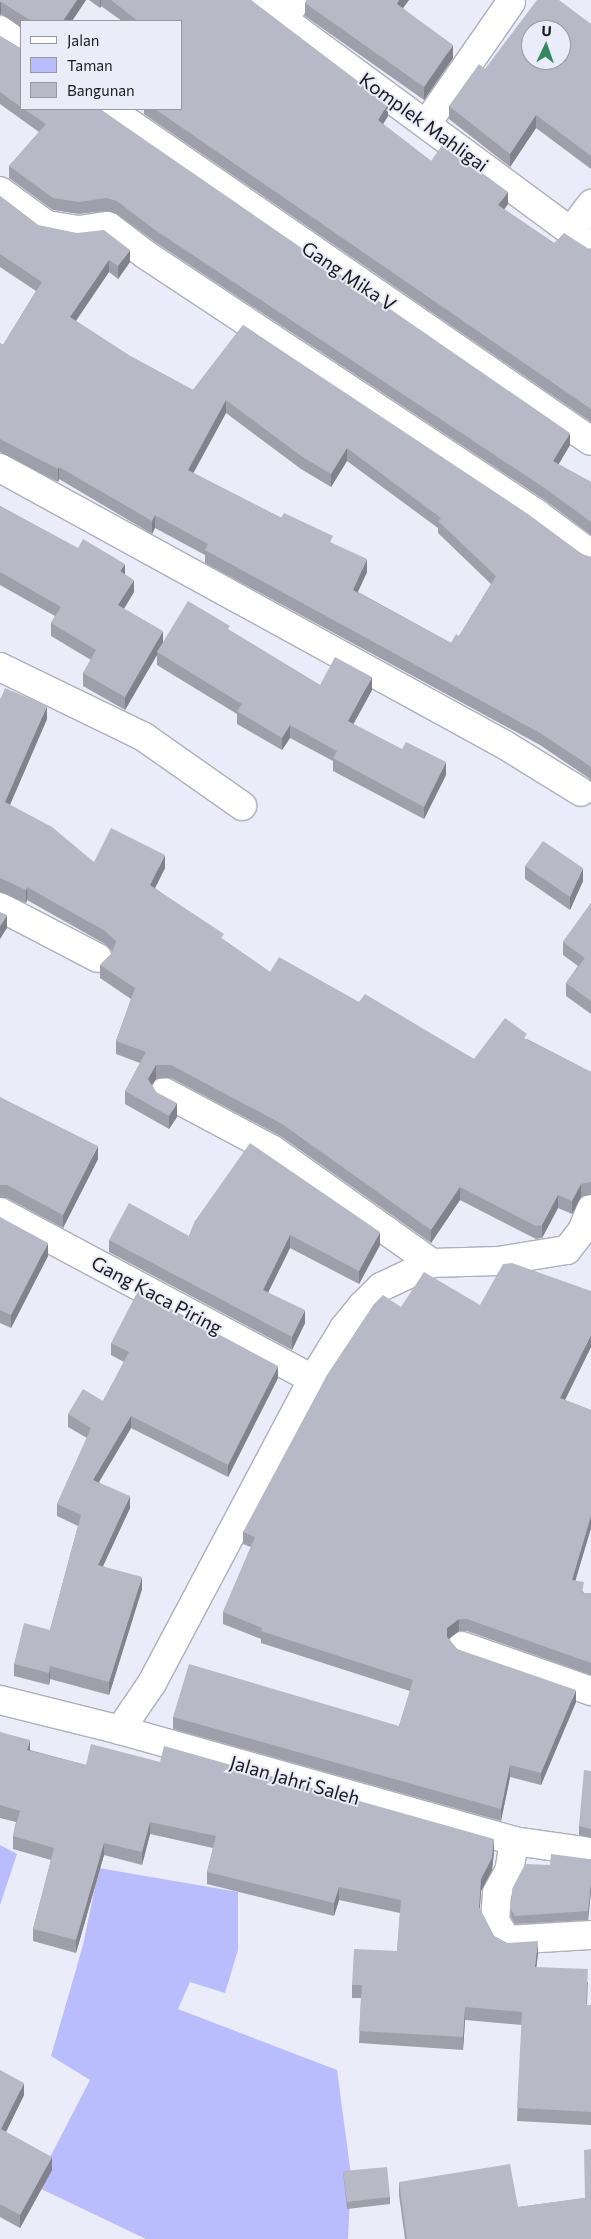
<!DOCTYPE html>
<style>
body{margin:0}
#map{position:relative;width:591px;height:2239px;overflow:hidden;background:#ebecf9;font-family:Commissioner,sans-serif}
div>[style]{position:absolute}
[style*='--x']{left:calc(var(--x)*1px);top:calc(var(--y)*1px);width:calc(var(--w)*1px);rotate:calc(var(--a)*1deg)}
.green>*{inset:0;background:#b9bcfd}
.roads{filter:drop-shadow(1px 0 #aeafbb) drop-shadow(-1px 0 #aeafbb) drop-shadow(0 1px #aeafbb) drop-shadow(0 -1px #aeafbb)}
.minor>*{height:28px;margin:-14px;padding:0 14px;transform-origin:14px;border-radius:14px;background:#fff}
.wall>*{inset:0;background:#9e9faa}
.shaded-wall>*{inset:0;background:#81828b}
.building>*{inset:0;background:#b8b9c6}
span{translate:-50% -50%;white-space:nowrap;text-align:center;line-height:1.15;-webkit-text-stroke:4px #ebecf9;paint-order:stroke}
.street-label{font-size:19px;color:#191a1e}
.legend{position:absolute;left:20px;top:20px;width:162px;height:90px;box-sizing:border-box;background:#ebecf9;border:1px solid #9798a1;margin:0;padding:6px 9px;list-style:none;font-size:15px;color:#191a1e}
.legend li{display:flex;align-items:center;gap:10px;height:25px}
.legend b{width:25px;border:1px solid #9798a1}
.north{position:absolute;left:521px;top:20px;width:50px;height:50px;box-sizing:border-box;background:#ebecf9;border:1px solid #9798a1;border-radius:50%;rotate:3deg;font-size:14px;font-weight:700;line-height:20px;text-align:center;color:#191a1e}
.north::after{content:'';display:block;margin:auto;width:18px;height:22px;background:#32895e;clip-path:polygon(50% 0,100% 100%,50% 72%,0 100%)}
</style>
<div id="map">
<div class="green">
<i style="clip-path:polygon(0 1845px,17px 1854px,0 1905px)"></i>
<i style="clip-path:polygon(99px 1868px,238px 1892px,238px 1950px,225px 1993px,190px 1982px,178px 2009px,337px 2070px,351px 2175px,348px 2239px,146px 2239px,35px 2186px,90px 2080px,51px 2056px,83px 1945px)"></i>
</div>
<div class="roads">
<div class="minor">
<i style="--x:257;--y:0;--w:415;--a:36.4"></i>
<i style="--x:283;--y:20;--w:24;--a:-55"></i>
<i style="--x:0;--y:30;--w:26;--a:36"></i>
<i style="--x:109;--y:109;--w:585;--a:34.56"></i>
<i style="--x:427;--y:123;--w:147;--a:-55.2"></i>
<i style="--x:0;--y:191;--w:58;--a:35.9"></i>
<i style="--x:47;--y:225;--w:32;--a:9"></i>
<i style="--x:79;--y:230;--w:29;--a:-8"></i>
<i style="--x:108;--y:226;--w:48;--a:37.3"></i>
<i style="--x:146;--y:255;--w:469;--a:33.5"></i>
<i style="--x:537;--y:514;--w:67;--a:36.5"></i>
<i style="--x:571;--y:231;--w:34;--a:-53"></i>
<i style="--x:0;--y:468;--w:576;--a:28.75"></i>
<i style="--x:505;--y:745;--w:89;--a:31.7"></i>
<i style="--x:0;--y:667;--w:160;--a:25.9"></i>
<i style="--x:144;--y:737;--w:120;--a:35.1"></i>
<i style="--x:0;--y:907;--w:110;--a:27.5"></i>
<i style="--x:164;--y:1092;--w:123;--a:28"></i>
<i style="--x:273;--y:1150;--w:195;--a:35.4"></i>
<i style="--x:0;--y:1212;--w:355;--a:28.1"></i>
<i style="--x:462;--y:1646;--w:137;--a:19.2"></i>
<i style="--x:0;--y:1700;--w:124;--a:14"></i>
<i style="--x:120;--y:1730;--w:409;--a:15.7"></i>
<i style="--x:514;--y:1841;--w:78;--a:8.1"></i>
<i style="--x:120;--y:1730;--w:57;--a:-55.8"></i>
<i style="--x:152;--y:1683;--w:344;--a:-62.1"></i>
<i style="--x:313;--y:1379;--w:60;--a:-58.7"></i>
<i style="--x:344;--y:1328;--w:28;--a:-51"></i>
<i style="--x:362;--y:1306;--w:27;--a:-45"></i>
<i style="--x:381;--y:1287;--w:56;--a:-25.2"></i>
<i style="--x:432;--y:1263;--w:66;--a:-1.7"></i>
<i style="--x:498;--y:1261;--w:70;--a:-9.1"></i>
<i style="--x:567;--y:1250;--w:24;--a:-52"></i>
<i style="--x:582;--y:1231;--w:24;--a:-68"></i>
<i style="--x:514;--y:1841;--w:30;--a:99"></i>
<i style="--x:509;--y:1871;--w:25;--a:119"></i>
<i style="--x:497;--y:1893;--w:28;--a:94"></i>
<i style="--x:495;--y:1921;--w:22;--a:58"></i>
<i style="--x:507;--y:1940;--w:84;--a:-3.4"></i>
</div>
</div>
<div class="wall">
<i style="clip-path:polygon(0 0,86px 0,72px 21px,21px 21px,21px 27px,1px 14px,0 15px)"></i>
<i style="clip-path:polygon(89px 0,251px 0,388px 116px,383px 124px,431px 161px,508px 204px,504px 209px,554px 243px,589px 249px,591px 248px,591px 422px,144px 114px,144px 109px,181px 109px,181px 21px,122px 21px,101px 6px,100px 8px)"></i>
<i style="clip-path:polygon(307px 0,409px 0,403px 8px,453px 58px,424px 100px,305px 16px,305px 3px)"></i>
<i style="clip-path:polygon(591px 24px,591px 169px,536px 128px,510px 167px,449px 119px,449px 106px,485px 69px)"></i>
<i style="clip-path:polygon(0 36px,20px 48px,21px 47px,21px 109px,100px 109px,570px 445px,558px 464px,591px 482px,591px 535px,546px 501px,155px 242px,117px 214px,106px 211px,79px 214px,53px 210px,9px 178px,9px 166px,39px 132px,0 104px)"></i>
<i style="clip-path:polygon(evenodd,0 196px,38px 225px,130px 262px,118px 279px,109px 272px,76px 321px,130px 356px,193px 390px,243px 325px,582px 554px,590px 557px,591px 556px,591px 782px,590px 779px,540px 745px,205px 563px,205px 555px,155px 528px,152px 534px,59px 479px,58px 482px,0 452px,0 343px,3px 345px,36px 291px,0 267px,0 196px,226px 413px,301px 469px,331px 487px,347px 461px,438px 528px,438px 533px,491px 584px,459px 636px,451px 643px,358px 592px,367px 572px,333px 544px,193px 473px,226px 413px)"></i>
<i style="clip-path:polygon(0 506px,125px 574px,134px 592px,124px 609px,163px 643px,230px 631px,320px 685px,372px 690px,353px 724px,446px 775px,424px 819px,333px 771px,333px 761px,290px 738px,282px 750px,237px 724px,237px 714px,157px 665px,157px 655px,125px 710px,83px 686px,83px 673px,91px 660px,51px 636px,51px 623px,55px 616px,0 585px)"></i>
<i style="clip-path:polygon(0 698px,47px 719px,10px 805px,94px 862px,165px 868px,155px 888px,224px 940px,270px 972px,359px 1002px,474px 1059px,527px 1039px,591px 1072px,591px 1195px,581px 1197px,572px 1214px,558px 1208px,542px 1238px,536px 1239px,460px 1200px,431px 1243px,282px 1137px,171px 1078px,156px 1079px,152px 1085px,156px 1092px,177px 1117px,169px 1129px,125px 1104px,125px 1091px,140px 1063px,116px 1054px,116px 1041px,131px 999px,100px 978px,100px 965px,112px 953px,112px 951px,105px 944px,27px 900px,26px 903px,0 892px)"></i>
<i style="clip-path:polygon(525px 866px,583px 881px,570px 910px,525px 879px)"></i>
<i style="clip-path:polygon(591px 903px,591px 1014px,566px 996px,566px 983px,578px 966px,563px 955px,563px 942px)"></i>
<i style="clip-path:polygon(0 1097px,98px 1159px,63px 1228px,7px 1198px,0 1198px)"></i>
<i style="clip-path:polygon(0 1217px,48px 1256px,11px 1328px,0 1323px)"></i>
<i style="clip-path:polygon(195px 1221px,380px 1245px,359px 1284px,290px 1248px,268px 1292px,305px 1323px,292px 1350px,109px 1252px,109px 1240px,189px 1236px)"></i>
<i style="clip-path:polygon(480px 1305px,591px 1347px,565px 1400px,591px 1410px,591px 1528px,575px 1581px,584px 1593px,591px 1593px,591px 1675px,467px 1631px,459px 1631px,449px 1639px,457px 1649px,576px 1702px,541px 1785px,510px 1777px,501px 1821px,173px 1729px,173px 1717px,399px 1726px,410px 1691px,261px 1643px,261px 1639px,223px 1624px,223px 1612px,251px 1547px,243px 1544px,243px 1532px,401px 1307px)"></i>
<i style="clip-path:polygon(111px 1343px,278px 1378px,228px 1477px,131px 1428px,99px 1482px,130px 1508px,103px 1566px,142px 1589px,109px 1695px,50px 1679px,49px 1685px,14px 1676px,14px 1664px,50px 1630px,78px 1526px,57px 1516px,57px 1504px,87px 1438px,68px 1427px,68px 1414px,103px 1401px,124px 1362px,111px 1355px)"></i>
<i style="clip-path:polygon(0 1732px,30px 1750px,86px 1765px,494px 1852px,492px 1870px,481px 1891px,480px 1909px,494px 1936px,507px 1943px,538px 1954px,536px 1967px,588px 1982px,587px 2005px,591px 2005px,591px 2125px,517px 2121px,522px 2025px,465px 2020px,463px 2050px,359px 2043px,361px 1998px,352px 1998px,352px 1985px,397px 1951px,400px 1913px,339px 1900px,334px 1916px,207px 1884px,207px 1872px,213px 1848px,150px 1834px,142px 1865px,104px 1855px,76px 1953px,33px 1941px,33px 1929px,51px 1860px,13px 1849px,13px 1836px,16px 1822px,0 1818px)"></i>
<i style="clip-path:polygon(591px 1771px,591px 1838px,579px 1835px,579px 1826px)"></i>
<i style="clip-path:polygon(589px 1859px,591px 1859px,591px 1890px,588px 1920px,515px 1924px,511px 1917px,511px 1909px,550px 1865px)"></i>
<i style="clip-path:polygon(0 2070px,24px 2095px,6px 2132px,52px 2170px,20px 2228px,0 2217px)"></i>
<i style="clip-path:polygon(343px 2171px,390px 2197px,390px 2204px,347px 2209px)"></i>
<i style="clip-path:polygon(399px 2182px,518px 2207px,585px 2198px,591px 2239px,405px 2239px,399px 2195px)"></i>
</div>
<div class="shaded-wall">
<i style="clip-path:polygon(77px 0,86px 0,72px 21px,63px 21px)"></i>
<i style="clip-path:polygon(100px 0,101px 0,101px 6px,100px 8px)"></i>
<i style="clip-path:polygon(399px 0,409px 0,397px 16px,397px 4px)"></i>
<i style="clip-path:polygon(0 2px,1px 2px,1px 14px,0 15px)"></i>
<i style="clip-path:polygon(453px 45px,453px 58px,424px 100px,424px 87px)"></i>
<i style="clip-path:polygon(388px 104px,388px 116px,378px 132px,378px 120px)"></i>
<i style="clip-path:polygon(536px 115px,536px 128px,510px 167px,510px 154px)"></i>
<i style="clip-path:polygon(508px 192px,508px 204px,498px 218px,498px 205px)"></i>
<i style="clip-path:polygon(130px 250px,130px 262px,118px 279px,118px 266px)"></i>
<i style="clip-path:polygon(109px 260px,109px 272px,70px 329px,70px 317px)"></i>
<i style="clip-path:polygon(226px 400px,226px 413px,188px 483px,188px 470px)"></i>
<i style="clip-path:polygon(570px 433px,570px 445px,553px 474px,553px 461px)"></i>
<i style="clip-path:polygon(347px 448px,347px 461px,331px 487px,331px 474px)"></i>
<i style="clip-path:polygon(59px 467px,59px 479px,58px 482px,58px 469px)"></i>
<i style="clip-path:polygon(155px 515px,155px 528px,152px 534px,152px 521px)"></i>
<i style="clip-path:polygon(367px 559px,367px 572px,353px 602px,353px 590px)"></i>
<i style="clip-path:polygon(125px 564px,125px 576px,120px 571px)"></i>
<i style="clip-path:polygon(134px 580px,134px 592px,118px 618px,118px 605px)"></i>
<i style="clip-path:polygon(163px 631px,163px 644px,157px 652px,157px 655px,125px 710px,125px 697px)"></i>
<i style="clip-path:polygon(372px 677px,372px 690px,348px 734px,348px 721px)"></i>
<i style="clip-path:polygon(47px 706px,47px 719px,5px 816px,5px 802px)"></i>
<i style="clip-path:polygon(290px 725px,290px 738px,282px 750px,282px 738px)"></i>
<i style="clip-path:polygon(446px 762px,446px 775px,424px 819px,424px 807px)"></i>
<i style="clip-path:polygon(165px 855px,165px 868px,150px 898px,150px 885px)"></i>
<i style="clip-path:polygon(583px 868px,583px 881px,570px 910px,570px 897px)"></i>
<i style="clip-path:polygon(27px 887px,27px 900px,26px 903px,26px 890px)"></i>
<i style="clip-path:polygon(7px 915px,7px 928px,0 939px,0 926px)"></i>
<i style="clip-path:polygon(156px 1065px,156px 1079px,148px 1092px,148px 1079px)"></i>
<i style="clip-path:polygon(177px 1103px,177px 1117px,169px 1129px,169px 1116px)"></i>
<i style="clip-path:polygon(98px 1146px,98px 1159px,63px 1228px,63px 1215px)"></i>
<i style="clip-path:polygon(581px 1184px,581px 1197px,572px 1214px,572px 1201px)"></i>
<i style="clip-path:polygon(460px 1187px,460px 1200px,431px 1243px,431px 1230px)"></i>
<i style="clip-path:polygon(558px 1195px,558px 1208px,542px 1238px,542px 1225px)"></i>
<i style="clip-path:polygon(380px 1232px,380px 1245px,359px 1284px,359px 1271px)"></i>
<i style="clip-path:polygon(290px 1235px,290px 1248px,263px 1303px,263px 1290px)"></i>
<i style="clip-path:polygon(48px 1243px,48px 1256px,11px 1328px,11px 1315px)"></i>
<i style="clip-path:polygon(305px 1310px,305px 1323px,292px 1350px,292px 1337px)"></i>
<i style="clip-path:polygon(591px 1335px,591px 1347px,560px 1410px,560px 1398px)"></i>
<i style="clip-path:polygon(278px 1366px,278px 1378px,228px 1477px,228px 1465px)"></i>
<i style="clip-path:polygon(131px 1416px,131px 1428px,93px 1492px,93px 1480px)"></i>
<i style="clip-path:polygon(130px 1496px,130px 1508px,98px 1577px,98px 1565px)"></i>
<i style="clip-path:polygon(591px 1516px,591px 1528px,572px 1592px,572px 1580px)"></i>
<i style="clip-path:polygon(142px 1577px,142px 1589px,109px 1695px,109px 1682px)"></i>
<i style="clip-path:polygon(459px 1619px,459px 1631px,447px 1640px,447px 1628px)"></i>
<i style="clip-path:polygon(50px 1666px,50px 1679px,49px 1685px,49px 1673px)"></i>
<i style="clip-path:polygon(576px 1690px,576px 1702px,541px 1785px,541px 1773px)"></i>
<i style="clip-path:polygon(30px 1740px,30px 1753px,27px 1750px)"></i>
<i style="clip-path:polygon(510px 1765px,510px 1777px,501px 1821px,501px 1809px)"></i>
<i style="clip-path:polygon(150px 1822px,150px 1834px,142px 1865px,142px 1852px)"></i>
<i style="clip-path:polygon(494px 1839px,494px 1852px,492px 1870px,481px 1891px,479px 1920px,479px 1907px,481px 1879px)"></i>
<i style="clip-path:polygon(104px 1843px,104px 1855px,76px 1953px,76px 1940px)"></i>
<i style="clip-path:polygon(591px 1882px,591px 1890px,588px 1920px,588px 1911px)"></i>
<i style="clip-path:polygon(339px 1887px,339px 1900px,334px 1916px,334px 1903px)"></i>
<i style="clip-path:polygon(538px 1941px,538px 1954px,535px 1979px,535px 1967px)"></i>
<i style="clip-path:polygon(465px 2007px,465px 2020px,463px 2050px,463px 2037px)"></i>
<i style="clip-path:polygon(24px 2083px,24px 2095px,1px 2142px,1px 2129px)"></i>
<i style="clip-path:polygon(52px 2157px,52px 2170px,20px 2228px,20px 2215px)"></i>
</div>
<div class="building">
<i style="clip-path:polygon(0 0,77px 0,63px 21px,31px 21px,30px 20px,1px 2px,0 2px)"></i>
<i style="clip-path:polygon(111px 0,251px 0,388px 104px,378px 120px,431px 161px,443px 144px,508px 192px,498px 205px,554px 243px,564px 233px,589px 249px,591px 248px,591px 409px,155px 109px,181px 109px,181px 21px,138px 21px)"></i>
<i style="clip-path:polygon(307px 0,399px 0,397px 4px,453px 45px,424px 87px,305px 3px)"></i>
<i style="clip-path:polygon(evenodd,537px 0,559px 0,591px 24px,591px 156px,536px 115px,510px 154px,449px 106px,479px 64px,485px 69px,537px 0,531px 30px,561px 30px,561px 60px,531px 60px,531px 30px)"></i>
<i style="clip-path:polygon(0 36px,20px 48px,21px 47px,21px 107px,0 92px)"></i>
<i style="clip-path:polygon(24px 109px,100px 109px,570px 433px,553px 461px,591px 482px,591px 522px,546px 489px,155px 230px,117px 201px,106px 198px,79px 202px,53px 198px,9px 166px,46px 124px)"></i>
<i style="clip-path:polygon(evenodd,0 196px,38px 225px,77px 233px,104px 230px,130px 250px,118px 266px,109px 260px,70px 317px,130px 356px,193px 390px,243px 325px,528px 514px,582px 554px,590px 557px,591px 556px,591px 769px,590px 766px,540px 733px,205px 550px,208px 544px,155px 515px,152px 521px,59px 467px,58px 469px,0 439px,0 343px,3px 345px,42px 282px,0 254px,0 196px,226px 400px,301px 456px,331px 474px,347px 448px,441px 518px,438px 521px,496px 576px,459px 636px,456px 634px,451px 643px,353px 590px,367px 559px,330px 542px,333px 536px,284px 513px,281px 518px,188px 470px,226px 400px)"></i>
<i style="clip-path:polygon(0 506px,78px 548px,83px 539px,125px 564px,120px 571px,134px 580px,118px 605px,163px 631px,125px 697px,83px 673px,96px 650px,51px 623px,61px 607px,0 572px)"></i>
<i style="clip-path:polygon(188px 601px,230px 626px,228px 629px,320px 685px,335px 657px,372px 677px,348px 721px,402px 749px,406px 742px,446px 762px,424px 807px,333px 758px,337px 751px,290px 725px,282px 738px,237px 711px,242px 704px,157px 652px)"></i>
<i style="clip-path:polygon(5px 688px,47px 706px,5px 802px,52px 827px,94px 862px,111px 828px,165px 855px,150px 885px,224px 934px,221px 938px,270px 972px,279px 957px,359px 1002px,365px 994px,474px 1059px,505px 1018px,527px 1034px,524px 1038px,591px 1072px,591px 1182px,581px 1184px,572px 1201px,558px 1195px,542px 1225px,536px 1226px,460px 1187px,431px 1230px,282px 1124px,171px 1065px,156px 1065px,148px 1079px,156px 1092px,177px 1103px,169px 1116px,125px 1091px,146px 1052px,116px 1041px,135px 988px,100px 965px,112px 953px,116px 941px,105px 931px,27px 887px,26px 890px,0 878px,0 698px,1px 698px)"></i>
<i style="clip-path:polygon(543px 841px,583px 868px,570px 897px,525px 866px)"></i>
<i style="clip-path:polygon(591px 903px,591px 1001px,566px 983px,585px 958px,563px 942px)"></i>
<i style="clip-path:polygon(0 912px,7px 915px,0 926px)"></i>
<i style="clip-path:polygon(0 1097px,98px 1146px,63px 1215px,7px 1185px,0 1185px)"></i>
<i style="clip-path:polygon(250px 1143px,380px 1232px,359px 1271px,290px 1235px,263px 1290px,305px 1310px,292px 1337px,109px 1240px,129px 1203px,189px 1236px,195px 1221px)"></i>
<i style="clip-path:polygon(0 1217px,48px 1243px,11px 1315px,0 1310px)"></i>
<i style="clip-path:polygon(512px 1263px,591px 1291px,591px 1335px,560px 1398px,591px 1410px,591px 1516px,572px 1580px,584px 1582px,582px 1593px,591px 1593px,591px 1663px,467px 1619px,459px 1619px,447px 1628px,447px 1637px,457px 1649px,576px 1690px,541px 1773px,510px 1765px,501px 1809px,173px 1717px,189px 1664px,399px 1726px,413px 1680px,261px 1631px,262px 1628px,223px 1612px,255px 1537px,243px 1532px,327px 1375px,374px 1304px,383px 1295px,401px 1307px,424px 1272px,480px 1305px,503px 1264px)"></i>
<i style="clip-path:polygon(138px 1291px,278px 1366px,228px 1465px,131px 1416px,93px 1480px,130px 1496px,98px 1565px,142px 1577px,109px 1682px,50px 1666px,49px 1673px,14px 1664px,24px 1623px,50px 1630px,81px 1515px,57px 1504px,91px 1428px,68px 1414px,83px 1389px,103px 1401px,129px 1352px,111px 1343px)"></i>
<i style="clip-path:polygon(0 1732px,30px 1740px,27px 1750px,86px 1765px,91px 1744px,160px 1762px,164px 1746px,494px 1839px,492px 1858px,481px 1879px,479px 1907px,494px 1936px,507px 1943px,538px 1941px,535px 1967px,588px 1969px,586px 2005px,591px 2005px,591px 2112px,517px 2108px,522px 2012px,465px 2007px,463px 2037px,359px 2031px,362px 1985px,352px 1985px,354px 1949px,397px 1951px,401px 1900px,339px 1887px,334px 1903px,207px 1872px,216px 1836px,150px 1822px,142px 1852px,104px 1843px,76px 1940px,33px 1929px,54px 1848px,13px 1836px,20px 1811px,0 1805px)"></i>
<i style="clip-path:polygon(584px 1770px,591px 1771px,591px 1829px,579px 1826px)"></i>
<i style="clip-path:polygon(551px 1854px,589px 1859px,591px 1859px,591px 1882px,588px 1911px,515px 1916px,511px 1909px,512px 1889px,525px 1864px,550px 1865px)"></i>
<i style="clip-path:polygon(0 2070px,24px 2083px,1px 2129px,52px 2157px,20px 2215px,0 2204px)"></i>
<i style="clip-path:polygon(591px 2149px,591px 2239px,407px 2239px,399px 2182px,510px 2164px,518px 2207px,585px 2198px,584px 2150px)"></i>
<i style="clip-path:polygon(387px 2167px,390px 2197px,347px 2202px,343px 2171px)"></i>
</div>
<div class="street-label">
<span style="left:424px;top:122px;rotate:36deg">Komplek Mahligai</span>
<span style="left:349px;top:276px;rotate:34deg">Gang Mika V</span>
<span style="left:157px;top:1295px;rotate:28deg">Gang Kaca Piring</span>
<span style="left:295px;top:1780px;rotate:16deg">Jalan Jahri Saleh</span>
</div>
<ul class="legend">
<li><b style="height:6px;background:#fff"></b>Jalan</li>
<li><b style="height:14px;background:#b9bcfd"></b>Taman</li>
<li><b style="height:14px;background:#b8b9c6"></b>Bangunan</li>
</ul>
<div class="north">U</div>
</div>
